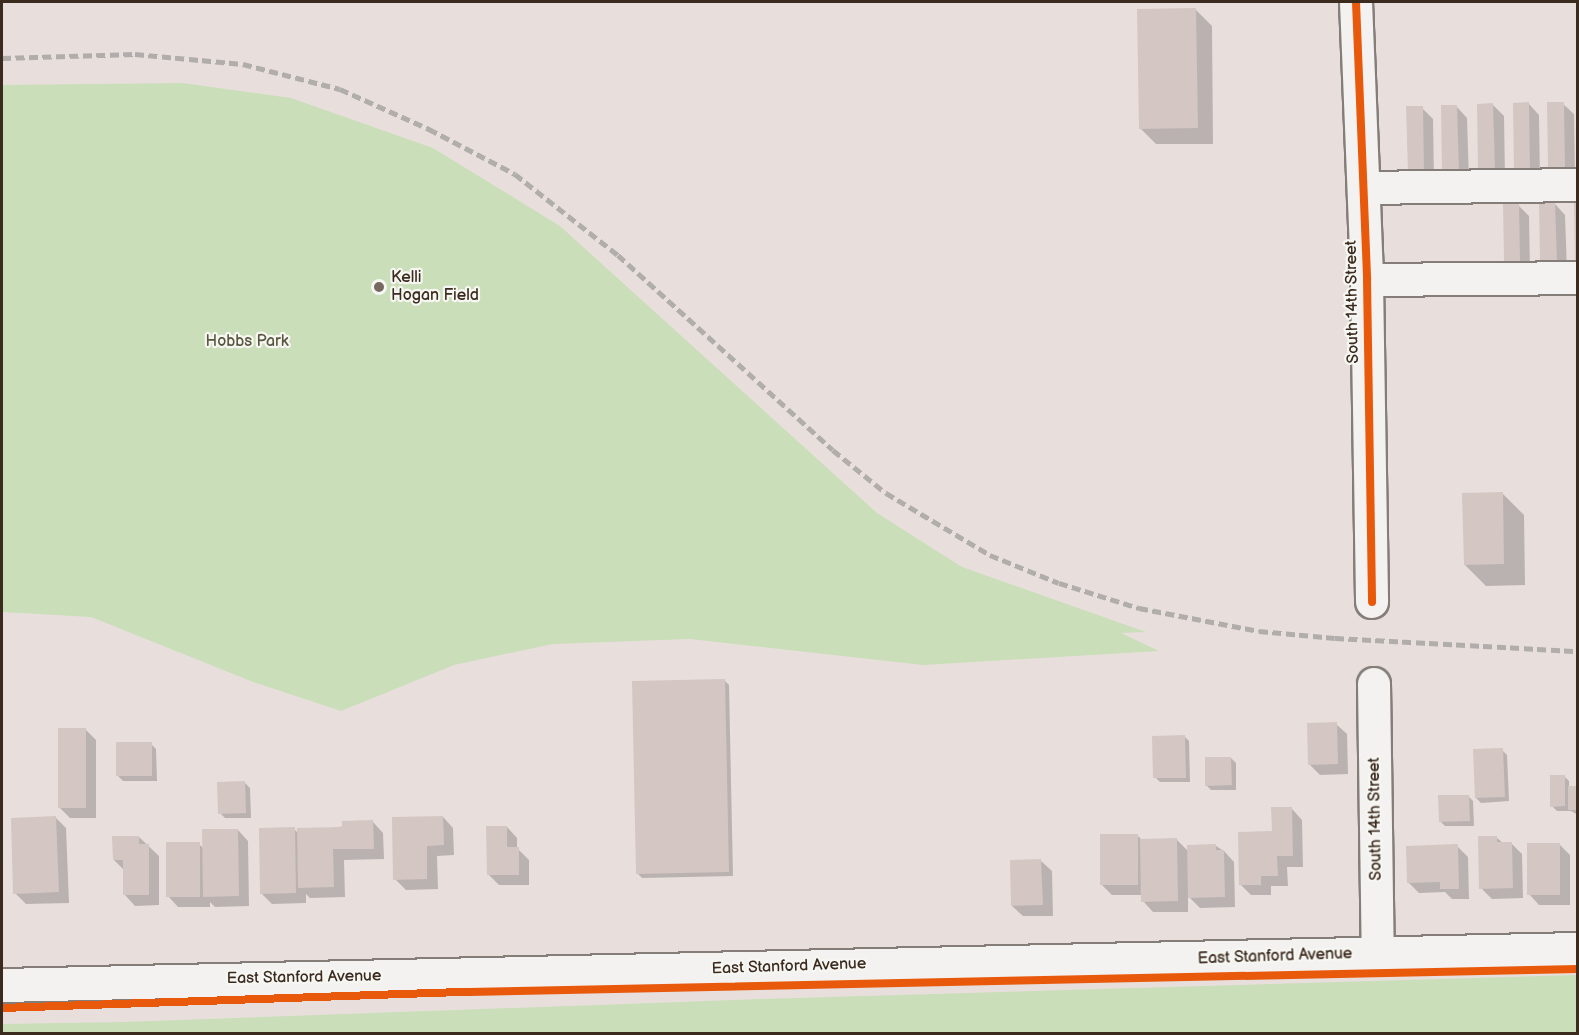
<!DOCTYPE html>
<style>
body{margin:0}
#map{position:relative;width:1579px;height:1035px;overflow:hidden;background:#e8dfdc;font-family:"Balsamiq Sans",sans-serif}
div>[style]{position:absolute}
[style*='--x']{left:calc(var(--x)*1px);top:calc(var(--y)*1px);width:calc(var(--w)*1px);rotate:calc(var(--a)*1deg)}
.green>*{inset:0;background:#cadeb9}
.shadow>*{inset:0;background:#0003}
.building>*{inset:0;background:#d4c6c2}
.roads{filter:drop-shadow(2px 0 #847d78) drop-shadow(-2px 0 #847d78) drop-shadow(0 2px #847d78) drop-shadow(0 -2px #847d78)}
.minor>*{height:32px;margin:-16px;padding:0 16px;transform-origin:16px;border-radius:16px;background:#f3f2f0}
.major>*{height:33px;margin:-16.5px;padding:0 16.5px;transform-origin:16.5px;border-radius:16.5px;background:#f3f2f0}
.rail>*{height:4.5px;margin-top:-2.25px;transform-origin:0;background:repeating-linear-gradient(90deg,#b0adab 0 9px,transparent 0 13.5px)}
.cycleway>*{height:8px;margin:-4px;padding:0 4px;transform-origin:4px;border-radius:4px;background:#e8590c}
.dots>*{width:16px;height:16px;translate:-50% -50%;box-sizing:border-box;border:3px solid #f6f6f2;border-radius:50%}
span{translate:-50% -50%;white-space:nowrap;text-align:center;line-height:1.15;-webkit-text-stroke:4.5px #f6f6f2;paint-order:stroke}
.poi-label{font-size:16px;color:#3b2a1e}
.left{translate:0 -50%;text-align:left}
.street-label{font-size:16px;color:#3b2a1e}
.park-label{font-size:16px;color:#58573e}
.frame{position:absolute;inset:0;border:3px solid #3b2a1e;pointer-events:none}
</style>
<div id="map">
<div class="green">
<i style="clip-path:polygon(183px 83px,291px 98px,433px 148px,560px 226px,877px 513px,962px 567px,1146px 632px,1121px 633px,1159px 651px,923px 665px,690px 639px,553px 644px,454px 665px,341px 711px,253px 682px,91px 617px,2px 612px,2px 85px)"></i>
<i style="clip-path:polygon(1577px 975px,1577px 1034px,2px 1033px,2px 1024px,124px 1022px,761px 999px)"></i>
</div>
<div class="shadow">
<i style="clip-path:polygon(1196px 10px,1212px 26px,1213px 144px,1156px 144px,1140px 128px)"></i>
<i style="clip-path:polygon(1529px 104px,1539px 115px,1540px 181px,1526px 181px)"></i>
<i style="clip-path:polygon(1563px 104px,1574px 114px,1575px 179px,1561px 179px,1550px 169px)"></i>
<i style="clip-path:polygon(1493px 105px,1504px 116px,1505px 180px,1490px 181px,1479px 170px)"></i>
<i style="clip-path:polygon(1457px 107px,1467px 118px,1469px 182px,1454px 183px)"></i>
<i style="clip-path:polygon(1422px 108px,1433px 119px,1434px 183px,1420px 184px)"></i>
<i style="clip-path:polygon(1555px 204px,1565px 215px,1567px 270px,1552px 271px,1542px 260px)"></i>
<i style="clip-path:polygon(1518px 205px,1529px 216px,1530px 271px,1516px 272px,1505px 261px)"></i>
<i style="clip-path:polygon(1503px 494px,1524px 515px,1525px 585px,1486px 586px,1465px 565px)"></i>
<i style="clip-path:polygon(724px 680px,729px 685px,733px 876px,642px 878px,637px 873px)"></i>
<i style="clip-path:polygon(1336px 724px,1347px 734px,1348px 774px,1320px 775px,1309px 764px)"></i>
<i style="clip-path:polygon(85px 729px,96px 740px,96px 818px,70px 818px,59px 807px)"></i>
<i style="clip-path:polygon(1184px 736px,1189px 741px,1190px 782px,1160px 782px,1155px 777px)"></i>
<i style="clip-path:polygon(151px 744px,156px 749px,157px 781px,123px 781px,118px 776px)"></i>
<i style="clip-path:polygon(1502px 750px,1507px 755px,1509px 801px,1481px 803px,1476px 798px)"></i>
<i style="clip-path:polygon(1231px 758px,1236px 763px,1236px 790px,1211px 790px,1206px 785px)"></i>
<i style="clip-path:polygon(1564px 776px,1569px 781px,1569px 788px,1578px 787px,1578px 815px,1571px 811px,1557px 811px,1552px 806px)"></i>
<i style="clip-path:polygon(245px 783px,250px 788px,251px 818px,225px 818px,220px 813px)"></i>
<i style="clip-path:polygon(1468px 796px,1473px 801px,1474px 826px,1445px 826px,1440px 821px)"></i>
<i style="clip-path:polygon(1292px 809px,1302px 820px,1303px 867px,1287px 867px,1288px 886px,1271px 886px,1271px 895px,1251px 895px,1240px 884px)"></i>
<i style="clip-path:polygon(443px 817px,453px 828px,454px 855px,437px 856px,438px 889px,406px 890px,395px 879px)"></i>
<i style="clip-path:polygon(56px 818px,66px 828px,69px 903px,26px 904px,15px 893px)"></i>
<i style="clip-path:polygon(373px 822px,383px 833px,384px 859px,344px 860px,345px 897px,310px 898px,306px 894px,306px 903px,272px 904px,261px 893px,294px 829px,298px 833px)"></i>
<i style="clip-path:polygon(507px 827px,517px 838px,517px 848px,529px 860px,529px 885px,499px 885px,488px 874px)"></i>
<i style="clip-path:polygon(238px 830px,248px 841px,249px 906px,215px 907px,210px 902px,210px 907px,178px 907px,168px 896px,199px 844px,203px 848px)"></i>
<i style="clip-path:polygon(1137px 835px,1142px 840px,1177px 840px,1189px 852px,1216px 846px,1224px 851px,1234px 862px,1235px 907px,1200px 908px,1188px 896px,1188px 912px,1153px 912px,1143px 901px,1142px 895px,1112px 895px,1101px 884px)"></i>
<i style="clip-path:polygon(139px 837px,159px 856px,159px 905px,135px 906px,125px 895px,124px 870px,114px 860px)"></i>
<i style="clip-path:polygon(1497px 838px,1503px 843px,1511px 843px,1522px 854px,1523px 898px,1492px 899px,1481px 888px)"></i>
<i style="clip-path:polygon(1559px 844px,1570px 855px,1570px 905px,1539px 905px,1529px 894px)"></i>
<i style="clip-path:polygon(1457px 846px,1468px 857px,1469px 899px,1452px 899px,1445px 892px,1419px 893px,1408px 882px)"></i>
<i style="clip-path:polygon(1041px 861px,1052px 871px,1053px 916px,1023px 916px,1012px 906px)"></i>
</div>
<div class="building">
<i style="clip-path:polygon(1196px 8px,1198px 128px,1139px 129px,1137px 9px)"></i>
<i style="clip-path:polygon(1529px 102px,1530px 171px,1514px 171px,1513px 103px)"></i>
<i style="clip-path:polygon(1547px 102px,1564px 102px,1565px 169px,1548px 169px)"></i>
<i style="clip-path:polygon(1493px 103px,1495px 170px,1478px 170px,1477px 104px)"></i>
<i style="clip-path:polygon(1441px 105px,1457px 105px,1459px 172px,1442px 173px)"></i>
<i style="clip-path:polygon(1406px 106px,1423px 106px,1424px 173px,1408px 174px)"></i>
<i style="clip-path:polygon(1578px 202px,1578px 260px,1575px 260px,1574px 203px)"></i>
<i style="clip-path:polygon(1519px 203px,1520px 261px,1504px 261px,1503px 204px)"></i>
<i style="clip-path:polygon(1539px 203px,1555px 203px,1557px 260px,1540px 261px)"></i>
<i style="clip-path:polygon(1503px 492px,1504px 564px,1464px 565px,1462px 493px)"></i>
<i style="clip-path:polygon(725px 679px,729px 872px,636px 874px,632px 681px)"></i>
<i style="clip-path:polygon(1337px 722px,1338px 764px,1308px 765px,1307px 723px)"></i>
<i style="clip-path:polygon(58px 728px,86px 728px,86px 808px,58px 808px)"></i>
<i style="clip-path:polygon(1185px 735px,1186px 778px,1153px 778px,1152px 736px)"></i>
<i style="clip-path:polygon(116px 742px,152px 742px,152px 776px,116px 776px)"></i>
<i style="clip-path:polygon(1503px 748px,1505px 797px,1475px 798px,1473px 749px)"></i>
<i style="clip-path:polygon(1205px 757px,1231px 757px,1232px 785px,1205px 786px)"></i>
<i style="clip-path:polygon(1550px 775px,1565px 775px,1565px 806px,1550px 807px)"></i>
<i style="clip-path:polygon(245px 781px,246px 813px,218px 814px,217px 782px)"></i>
<i style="clip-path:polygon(1568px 786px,1578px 786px,1578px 810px,1568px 810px)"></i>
<i style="clip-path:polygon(1438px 795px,1469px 795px,1470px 821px,1439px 822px)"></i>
<i style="clip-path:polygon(1271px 807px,1292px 807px,1293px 856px,1277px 856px,1278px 876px,1261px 876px,1261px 885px,1239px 885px,1238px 832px,1272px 831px)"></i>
<i style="clip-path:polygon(56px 816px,59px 892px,13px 894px,11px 818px)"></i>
<i style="clip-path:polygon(443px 816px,444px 845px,427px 846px,427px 879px,393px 880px,392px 817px)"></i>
<i style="clip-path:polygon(373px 820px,374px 849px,333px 849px,334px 887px,298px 888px,297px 828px,342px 827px,342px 821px)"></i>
<i style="clip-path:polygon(486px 826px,507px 826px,507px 847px,519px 847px,519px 875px,487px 875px)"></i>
<i style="clip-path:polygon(295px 827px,296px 893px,260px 894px,259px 828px)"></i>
<i style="clip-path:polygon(202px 829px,238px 829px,239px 896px,203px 897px)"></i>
<i style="clip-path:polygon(1100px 834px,1138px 834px,1138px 885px,1100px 885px)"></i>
<i style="clip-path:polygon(112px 836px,139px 836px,139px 844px,149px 844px,149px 895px,123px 895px,123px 860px,113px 860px)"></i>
<i style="clip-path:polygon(1478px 836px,1497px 836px,1497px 842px,1512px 842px,1513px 888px,1479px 889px)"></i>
<i style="clip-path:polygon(1177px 838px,1178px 901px,1141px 902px,1140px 839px)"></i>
<i style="clip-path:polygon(166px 842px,200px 842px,200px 897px,166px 897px)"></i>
<i style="clip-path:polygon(1527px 843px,1560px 843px,1560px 895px,1527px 895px)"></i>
<i style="clip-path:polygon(1216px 844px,1216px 850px,1224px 850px,1225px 897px,1188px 898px,1187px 845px)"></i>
<i style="clip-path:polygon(1458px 844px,1459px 889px,1440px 889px,1440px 882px,1407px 883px,1406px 846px)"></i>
<i style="clip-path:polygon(1041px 859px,1043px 905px,1011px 906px,1010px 860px)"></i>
</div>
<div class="roads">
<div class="minor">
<i style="--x:1356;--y:2;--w:278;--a:87.7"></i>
<i style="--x:1367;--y:280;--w:322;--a:89.1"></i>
<i style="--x:1364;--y:188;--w:214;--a:-0.8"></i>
<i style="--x:1367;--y:280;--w:211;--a:-0.5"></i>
<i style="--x:1374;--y:684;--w:270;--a:89.2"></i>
</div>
<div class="major">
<i style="--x:2;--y:985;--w:1576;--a:-1.31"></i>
</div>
</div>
<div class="rail">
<i style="--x:2;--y:58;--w:133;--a:-1.7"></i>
<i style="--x:135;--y:54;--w:108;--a:5.3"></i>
<i style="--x:243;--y:64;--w:100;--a:14.5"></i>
<i style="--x:340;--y:89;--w:98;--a:24.2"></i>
<i style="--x:429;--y:129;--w:97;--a:27.6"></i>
<i style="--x:515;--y:174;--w:131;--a:38.2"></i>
<i style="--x:618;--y:255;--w:290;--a:42.2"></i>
<i style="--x:833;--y:450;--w:68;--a:39.1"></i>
<i style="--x:886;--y:493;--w:121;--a:30.8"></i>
<i style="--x:990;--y:555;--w:74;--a:22.1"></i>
<i style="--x:1059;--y:583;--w:84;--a:17.4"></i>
<i style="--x:1139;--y:608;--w:122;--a:10.9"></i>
<i style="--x:1259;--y:631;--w:76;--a:5.3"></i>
<i style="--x:1335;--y:638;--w:243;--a:3.1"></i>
</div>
<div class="cycleway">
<i style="--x:1356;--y:2;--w:278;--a:87.7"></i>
<i style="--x:1367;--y:280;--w:322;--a:89.1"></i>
<i style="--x:2;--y:1008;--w:467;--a:-2"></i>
<i style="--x:469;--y:992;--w:1109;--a:-1.19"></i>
</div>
<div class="dots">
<i style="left:379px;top:287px;background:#786960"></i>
</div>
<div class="poi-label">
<span class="left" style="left:391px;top:287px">Kelli<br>Hogan Field</span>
</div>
<div class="street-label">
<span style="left:1353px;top:302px;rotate:-91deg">South 14th Street</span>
<span style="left:1376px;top:819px;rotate:-91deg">South 14th Street</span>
<span style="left:1275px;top:957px;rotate:-2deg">East Stanford Avenue</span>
<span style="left:789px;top:967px;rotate:-2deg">East Stanford Avenue</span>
<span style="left:304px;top:978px;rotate:-1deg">East Stanford Avenue</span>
</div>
<div class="park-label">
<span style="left:247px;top:342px">Hobbs Park</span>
</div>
<div class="frame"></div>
</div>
